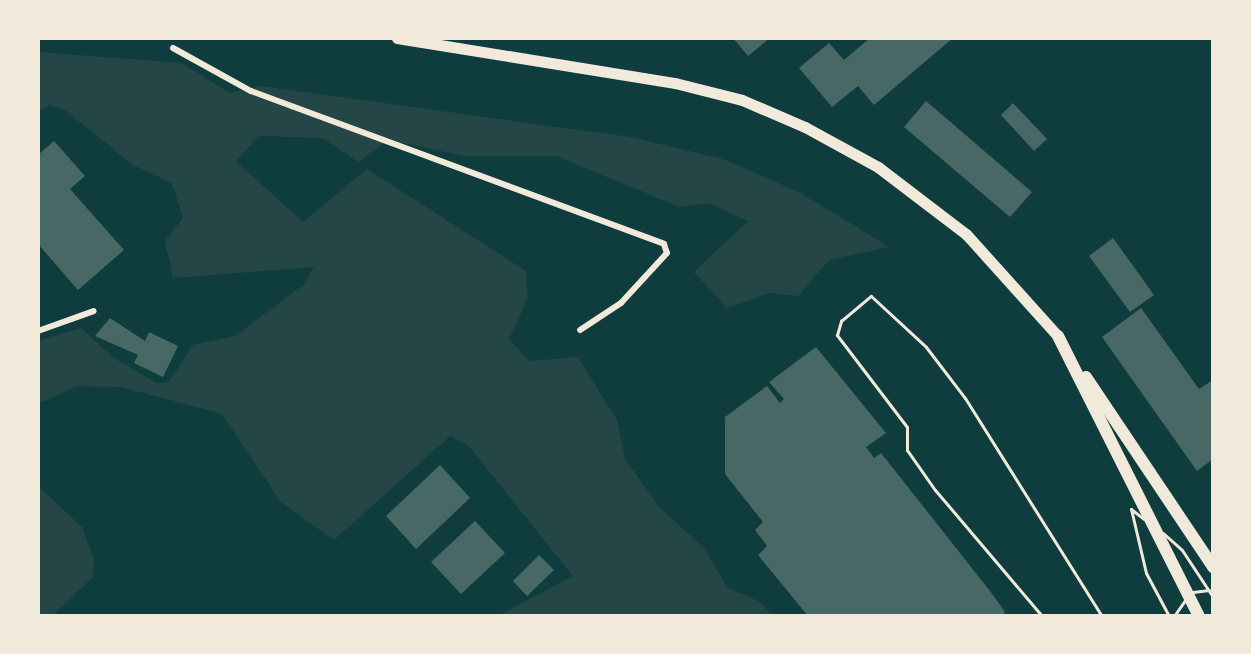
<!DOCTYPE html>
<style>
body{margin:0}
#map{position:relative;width:1251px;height:654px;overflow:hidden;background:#0f3d3e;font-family:"Asap Condensed",sans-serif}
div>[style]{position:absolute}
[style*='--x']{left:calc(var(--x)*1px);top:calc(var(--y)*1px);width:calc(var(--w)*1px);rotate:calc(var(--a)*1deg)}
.green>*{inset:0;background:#244646}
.building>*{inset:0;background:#486865}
.service>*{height:3px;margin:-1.5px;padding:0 1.5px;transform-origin:1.5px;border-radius:1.5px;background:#f1e9da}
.minor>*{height:6px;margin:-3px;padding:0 3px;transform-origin:3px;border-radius:3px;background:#f1e9da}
.trunk>*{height:11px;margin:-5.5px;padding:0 5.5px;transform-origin:5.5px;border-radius:5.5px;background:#f1e9da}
.motorway>*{height:12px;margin:-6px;padding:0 6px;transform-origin:6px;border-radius:6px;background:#f1e9da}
span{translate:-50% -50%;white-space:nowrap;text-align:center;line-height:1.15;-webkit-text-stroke:8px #f1e9da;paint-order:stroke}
.frame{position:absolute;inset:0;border:40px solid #f1e9da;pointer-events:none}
</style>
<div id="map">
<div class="green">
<i style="clip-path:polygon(38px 52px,181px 63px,230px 93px,261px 86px,630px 137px,723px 159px,801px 193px,889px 247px,829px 260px,798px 296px,770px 293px,727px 308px,694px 272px,748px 221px,708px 203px,680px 207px,556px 156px,466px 156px,388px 140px,359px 162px,322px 138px,259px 136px,236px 161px,303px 222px,367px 169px,526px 271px,528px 298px,509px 339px,529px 361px,578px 357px,617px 420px,625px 459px,660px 508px,704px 548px,727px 587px,760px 602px,773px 616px,498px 616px,573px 576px,468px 445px,450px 436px,334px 540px,281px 502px,222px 414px,121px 387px,76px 386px,38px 404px,38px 341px,81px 328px,114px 358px,156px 383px,169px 382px,193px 345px,235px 336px,303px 285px,314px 267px,173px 278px,165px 241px,183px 218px,172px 183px,133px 165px,66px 111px,50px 105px,38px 112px)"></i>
<i style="clip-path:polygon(38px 486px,82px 527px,94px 559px,93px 577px,52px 616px,38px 616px)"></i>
</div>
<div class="building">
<i style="clip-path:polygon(733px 38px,770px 38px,748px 56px)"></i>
<i style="clip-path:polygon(870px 38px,953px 38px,874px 105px,858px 86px,832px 107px,799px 68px,829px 43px,844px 60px)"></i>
<i style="clip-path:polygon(926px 101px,1032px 192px,1010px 217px,904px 127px)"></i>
<i style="clip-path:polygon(1013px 103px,1047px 139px,1034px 151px,1001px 115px)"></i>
<i style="clip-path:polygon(54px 141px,85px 176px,70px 189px,124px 250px,78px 290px,38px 244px,38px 155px)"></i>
<i style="clip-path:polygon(1113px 238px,1154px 295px,1130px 312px,1089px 256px)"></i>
<i style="clip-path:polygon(1141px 308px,1199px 389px,1213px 380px,1213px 459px,1197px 471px,1102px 337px)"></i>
<i style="clip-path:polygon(110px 318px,145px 341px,149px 332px,178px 346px,163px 377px,134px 363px,138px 355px,95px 336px)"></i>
<i style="clip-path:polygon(816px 347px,886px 433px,866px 447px,874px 458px,881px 453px,990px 591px,1005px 612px,1002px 616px,808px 616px,758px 555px,767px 546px,755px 530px,763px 522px,725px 474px,725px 417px,767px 386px,780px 403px,784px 399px,769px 382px)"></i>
<i style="clip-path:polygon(440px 465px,470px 498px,416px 549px,386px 516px)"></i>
<i style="clip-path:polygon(475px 521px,505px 553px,461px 594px,431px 562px)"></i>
<i style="clip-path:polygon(539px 555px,554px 570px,527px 596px,513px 581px)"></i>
</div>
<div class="service">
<i style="--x:1131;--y:509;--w:16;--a:38"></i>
<i style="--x:1131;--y:509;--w:66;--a:76.8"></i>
<i style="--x:1146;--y:573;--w:49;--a:61.9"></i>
<i style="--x:1163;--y:533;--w:25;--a:42"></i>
<i style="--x:1182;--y:550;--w:56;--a:56.6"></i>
<i style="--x:1193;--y:592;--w:16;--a:-7"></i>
<i style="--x:1042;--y:616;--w:165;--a:-130.3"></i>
<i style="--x:935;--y:490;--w:49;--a:-125"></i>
<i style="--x:907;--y:450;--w:23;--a:-90"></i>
<i style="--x:907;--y:427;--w:116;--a:-127.3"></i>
<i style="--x:837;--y:335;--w:15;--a:-74"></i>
<i style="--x:841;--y:321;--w:39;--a:-40"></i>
<i style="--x:871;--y:296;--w:75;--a:42.8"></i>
<i style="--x:926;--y:347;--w:64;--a:52.6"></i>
<i style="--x:965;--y:398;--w:257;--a:57.9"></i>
<i style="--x:1174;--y:616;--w:19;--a:-55"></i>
</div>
<div class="minor">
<i style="--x:173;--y:48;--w:89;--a:28.9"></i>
<i style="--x:251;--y:91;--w:440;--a:20.3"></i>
<i style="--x:664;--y:244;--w:9;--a:72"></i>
<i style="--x:667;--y:253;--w:68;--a:132.6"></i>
<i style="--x:621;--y:303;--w:49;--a:146.6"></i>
<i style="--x:38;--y:331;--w:59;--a:-19.7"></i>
</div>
<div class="trunk">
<i style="--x:397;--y:38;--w:282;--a:9.2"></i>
<i style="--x:675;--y:83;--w:69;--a:14.2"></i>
<i style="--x:742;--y:100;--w:69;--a:23.2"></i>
<i style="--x:805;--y:127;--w:83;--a:28.7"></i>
<i style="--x:878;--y:167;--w:111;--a:37.3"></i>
<i style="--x:966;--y:234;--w:137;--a:48"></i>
</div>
<div class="motorway">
<i style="--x:1058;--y:336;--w:313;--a:63.3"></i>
<i style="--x:1086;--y:377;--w:229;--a:56.2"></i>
</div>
<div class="frame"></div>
</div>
